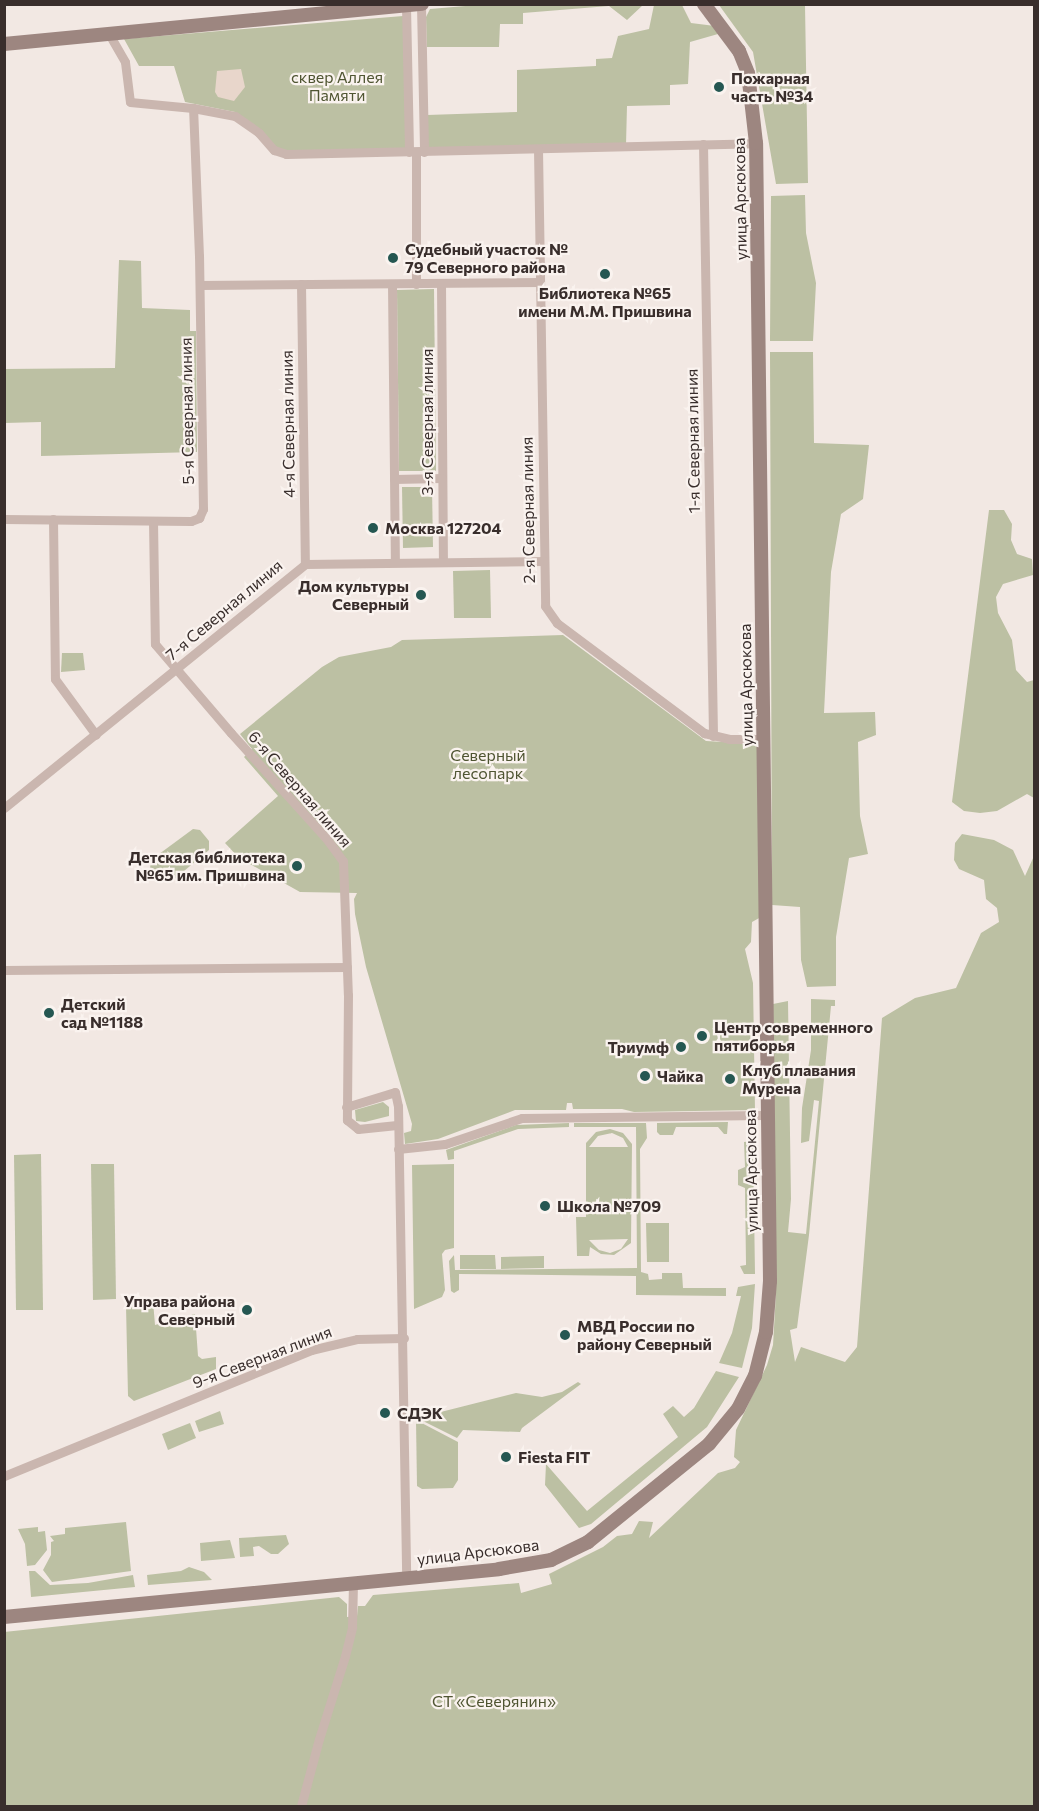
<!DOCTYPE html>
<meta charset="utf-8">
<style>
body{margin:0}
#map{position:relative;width:1039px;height:1811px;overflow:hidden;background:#f2e8e3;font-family:Commissioner,sans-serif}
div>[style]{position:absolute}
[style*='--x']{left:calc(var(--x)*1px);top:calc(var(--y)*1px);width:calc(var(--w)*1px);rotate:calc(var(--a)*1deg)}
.green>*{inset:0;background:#bcc0a3}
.plaza>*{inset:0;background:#e8d6cb}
.street>*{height:9px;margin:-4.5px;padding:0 4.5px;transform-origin:4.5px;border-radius:4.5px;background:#cab6af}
.secondary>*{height:14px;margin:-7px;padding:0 7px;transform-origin:7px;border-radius:7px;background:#9d8680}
.dots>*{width:16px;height:16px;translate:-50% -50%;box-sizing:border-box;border:3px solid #faf3ef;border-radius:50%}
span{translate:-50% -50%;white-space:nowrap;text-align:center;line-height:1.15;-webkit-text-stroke:4.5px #faf3ef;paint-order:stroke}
.park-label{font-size:16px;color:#4f5532}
.poi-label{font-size:16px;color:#392e2c;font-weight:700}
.left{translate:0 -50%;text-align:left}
.right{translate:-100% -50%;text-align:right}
.street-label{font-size:16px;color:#392e2c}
.frame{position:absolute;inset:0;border:6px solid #392e2c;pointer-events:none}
</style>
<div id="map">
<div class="green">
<i style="clip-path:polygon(477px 5px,477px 4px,643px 5px,627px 20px,609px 6px,523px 13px,523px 24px,500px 24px,499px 47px,427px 47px,426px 17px,430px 9px)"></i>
<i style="clip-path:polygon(654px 5px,682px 5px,691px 23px,715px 26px,718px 34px,690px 42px,688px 84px,670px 85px,670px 105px,627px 106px,626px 145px,427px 150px,427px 115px,517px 112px,517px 70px,596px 66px,596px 59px,612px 58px,618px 36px,649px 29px)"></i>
<i style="clip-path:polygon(719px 5px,805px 5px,808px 183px,776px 184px,753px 52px)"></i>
<i style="clip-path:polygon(403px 16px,406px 150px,289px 152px,275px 147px,235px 112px,185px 102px,174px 66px,139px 66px,124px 39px)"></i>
<i style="clip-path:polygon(805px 195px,806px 233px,816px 283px,813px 341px,770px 341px,771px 196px)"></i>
<i style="clip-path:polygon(119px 260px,141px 261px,142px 308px,190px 310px,190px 331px,196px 331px,197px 452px,41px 456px,41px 422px,5px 423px,4px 369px,115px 368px)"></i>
<i style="clip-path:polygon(434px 289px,436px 471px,399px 471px,397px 290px)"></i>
<i style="clip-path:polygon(770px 352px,813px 352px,814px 443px,869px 445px,863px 499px,841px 514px,831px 572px,824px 713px,875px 712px,876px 735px,858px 742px,860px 816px,868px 854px,849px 858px,836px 937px,836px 986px,807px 987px,801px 960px,800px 907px,772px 905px)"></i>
<i style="clip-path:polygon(402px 487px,432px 487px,433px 547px,403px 548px)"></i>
<i style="clip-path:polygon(989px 510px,1004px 510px,1012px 524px,1011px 540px,1017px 554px,1032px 559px,1033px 575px,1003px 584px,996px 597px,998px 613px,1012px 640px,1016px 670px,1027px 682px,1034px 680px,1034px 798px,1027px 794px,997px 811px,980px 813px,964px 811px,952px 802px)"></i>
<i style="clip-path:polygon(490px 570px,491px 618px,454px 618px,453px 571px)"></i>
<i style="clip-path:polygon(563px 635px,706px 741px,758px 744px,761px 917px,752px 922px,751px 942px,745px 949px,753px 983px,755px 1110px,634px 1112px,622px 1109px,573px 1109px,572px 1103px,567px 1103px,566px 1110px,515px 1110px,438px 1139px,405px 1144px,404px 1133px,411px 1131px,412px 1124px,366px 967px,355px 914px,354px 899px,357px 893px,300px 892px,239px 858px,225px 843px,278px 796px,244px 757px,252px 749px,240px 734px,322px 667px,339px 657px,391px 647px,402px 640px)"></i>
<i style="clip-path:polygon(62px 653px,83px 653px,85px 670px,61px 672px)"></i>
<i style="clip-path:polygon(193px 829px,200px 830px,209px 841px,209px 850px,171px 882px,162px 882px,150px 869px,151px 860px)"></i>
<i style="clip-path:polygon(962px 834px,994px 840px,1013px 850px,1025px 876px,1034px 856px,1034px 1806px,5px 1806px,4px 1632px,339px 1597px,347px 1604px,347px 1617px,357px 1616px,358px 1606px,365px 1606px,373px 1595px,519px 1583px,521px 1593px,552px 1584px,549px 1574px,603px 1547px,617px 1536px,632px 1534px,639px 1521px,653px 1522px,649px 1538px,718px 1473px,735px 1468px,740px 1462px,734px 1457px,736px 1430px,767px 1365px,773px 1345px,776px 1293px,773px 1004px,788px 1001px,791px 1199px,788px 1232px,806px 1234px,819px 1101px,814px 1100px,809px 1141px,801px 1143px,802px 1108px,811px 1050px,811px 999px,835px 1000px,835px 1006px,831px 1006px,809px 1235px,797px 1328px,790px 1330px,795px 1362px,801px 1347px,845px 1362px,857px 1347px,882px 1018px,915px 998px,956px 988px,981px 933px,999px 922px,997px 908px,986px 899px,984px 880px,959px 869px,954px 860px,955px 843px)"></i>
<i style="clip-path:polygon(383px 1102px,389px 1107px,389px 1116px,365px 1122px,356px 1121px,355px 1110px)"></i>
<i style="clip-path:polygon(728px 1122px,727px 1134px,724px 1134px,718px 1127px,676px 1127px,673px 1135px,660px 1135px,657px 1132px,657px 1123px)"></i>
<i style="clip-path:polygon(569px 1123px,569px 1127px,518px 1129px,454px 1151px,454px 1159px,448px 1160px,446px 1150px,516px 1125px)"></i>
<i style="clip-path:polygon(574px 1123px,646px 1123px,647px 1138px,640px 1149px,641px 1272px,648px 1274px,649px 1280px,662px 1279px,662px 1273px,682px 1273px,683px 1288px,726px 1288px,726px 1296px,636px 1295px,636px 1276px,459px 1274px,459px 1290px,454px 1293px,451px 1291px,449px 1261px,454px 1255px,455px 1270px,637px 1268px,636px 1127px,574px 1127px)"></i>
<i style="clip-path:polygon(evenodd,610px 1129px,623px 1133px,632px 1144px,631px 1243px,614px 1255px,601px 1254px,590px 1247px,589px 1256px,577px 1256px,576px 1217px,586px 1217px,586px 1143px,596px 1132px,610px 1129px,612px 1133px,623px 1138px,628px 1147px,589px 1147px,598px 1136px,612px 1133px,610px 1129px,628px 1239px,621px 1249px,610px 1253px,599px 1250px,589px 1240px,628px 1239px)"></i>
<i style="clip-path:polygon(753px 1141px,755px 1274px,744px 1274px,740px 1266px,746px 1265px,745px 1188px,738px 1185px,738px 1170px,745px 1167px,744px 1142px)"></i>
<i style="clip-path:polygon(41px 1154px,43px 1310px,16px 1310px,14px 1155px)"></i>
<i style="clip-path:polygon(91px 1164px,114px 1164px,116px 1299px,93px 1300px)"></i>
<i style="clip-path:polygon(454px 1164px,454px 1248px,445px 1250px,442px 1254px,445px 1290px,442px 1297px,414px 1309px,412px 1165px)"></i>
<i style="clip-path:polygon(646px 1223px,669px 1223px,669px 1262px,647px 1262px)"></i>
<i style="clip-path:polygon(460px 1255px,495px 1255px,496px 1269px,460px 1269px)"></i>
<i style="clip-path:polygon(544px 1256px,544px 1268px,501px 1269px,501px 1257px)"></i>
<i style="clip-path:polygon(755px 1284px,752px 1328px,742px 1368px,719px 1363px,732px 1333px,741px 1296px,736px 1296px,738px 1287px)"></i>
<i style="clip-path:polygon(153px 1301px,155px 1325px,195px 1314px,198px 1356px,202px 1359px,216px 1357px,216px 1369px,134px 1401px,128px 1396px,126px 1306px)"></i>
<i style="clip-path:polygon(716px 1371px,739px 1377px,707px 1427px,591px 1524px,579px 1528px,545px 1485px,546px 1464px,587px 1511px,678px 1437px,663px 1414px,673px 1406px,684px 1417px,694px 1408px)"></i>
<i style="clip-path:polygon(578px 1382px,581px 1384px,522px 1428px,520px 1432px,463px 1430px,457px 1438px,417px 1418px,516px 1393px,542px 1397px,562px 1392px)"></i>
<i style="clip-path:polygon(220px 1411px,224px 1424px,199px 1432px,195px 1421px)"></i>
<i style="clip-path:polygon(416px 1420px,458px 1442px,458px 1480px,453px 1488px,422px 1489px,417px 1486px)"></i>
<i style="clip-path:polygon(190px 1423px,196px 1438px,168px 1450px,162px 1434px)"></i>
<i style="clip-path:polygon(126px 1522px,131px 1571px,52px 1582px,43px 1570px,51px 1555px,51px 1542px,54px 1541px,50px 1536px,65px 1534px,65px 1528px)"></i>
<i style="clip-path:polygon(38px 1527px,38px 1532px,45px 1531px,47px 1550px,35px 1565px,27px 1566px,25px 1544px,18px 1529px)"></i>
<i style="clip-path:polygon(286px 1535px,289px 1544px,278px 1554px,271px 1554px,259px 1546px,253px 1547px,254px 1556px,240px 1557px,239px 1538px)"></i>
<i style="clip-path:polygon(230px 1540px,235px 1558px,201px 1561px,200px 1543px)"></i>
<i style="clip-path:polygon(189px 1567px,204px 1572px,212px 1580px,148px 1585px,147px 1575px,181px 1571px)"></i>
<i style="clip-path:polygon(29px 1571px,35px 1571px,50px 1585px,88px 1583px,133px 1575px,135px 1587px,31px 1597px)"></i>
</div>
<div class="plaza">
<i style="clip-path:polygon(241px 69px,245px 87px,234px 101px,218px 97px,215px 92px,217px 71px)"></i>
</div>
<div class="street">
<i style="--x:421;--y:5;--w:147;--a:88.8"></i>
<i style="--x:406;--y:6;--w:146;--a:88.8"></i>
<i style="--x:109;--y:34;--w:32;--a:60"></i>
<i style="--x:125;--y:62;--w:40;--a:82.9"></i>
<i style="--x:130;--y:102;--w:63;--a:5.4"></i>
<i style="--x:193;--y:108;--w:43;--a:10.8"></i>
<i style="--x:235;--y:116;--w:29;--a:35"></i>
<i style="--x:259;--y:133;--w:23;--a:49"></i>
<i style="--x:274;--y:150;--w:13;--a:18"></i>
<i style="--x:286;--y:154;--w:470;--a:-1.3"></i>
<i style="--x:703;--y:144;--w:592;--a:89.03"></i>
<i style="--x:538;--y:149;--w:457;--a:89.1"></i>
<i style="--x:545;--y:606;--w:21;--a:55"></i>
<i style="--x:557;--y:623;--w:184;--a:36.8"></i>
<i style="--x:704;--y:733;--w:26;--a:13"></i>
<i style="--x:729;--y:739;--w:34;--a:0"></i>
<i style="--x:441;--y:283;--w:279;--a:89.6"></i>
<i style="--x:301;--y:284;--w:280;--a:89.2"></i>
<i style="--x:392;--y:284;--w:278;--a:89.4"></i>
<i style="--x:416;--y:284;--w:132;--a:-90"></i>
<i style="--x:200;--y:285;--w:340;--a:-0.5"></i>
<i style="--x:394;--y:479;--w:48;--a:-1.2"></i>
<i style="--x:4;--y:519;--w:187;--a:0.6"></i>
<i style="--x:191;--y:521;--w:9;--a:-21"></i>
<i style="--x:199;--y:518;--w:10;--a:-66"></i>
<i style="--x:203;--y:509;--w:253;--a:-90.9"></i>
<i style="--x:199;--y:256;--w:148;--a:-92.3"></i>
<i style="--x:53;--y:519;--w:160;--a:89.3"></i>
<i style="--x:55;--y:679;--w:69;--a:53.8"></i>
<i style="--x:153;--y:521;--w:123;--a:89.1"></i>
<i style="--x:155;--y:644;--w:117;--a:49.5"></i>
<i style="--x:231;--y:733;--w:142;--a:47.9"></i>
<i style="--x:326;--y:838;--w:29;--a:54"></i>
<i style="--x:343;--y:861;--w:134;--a:87.9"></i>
<i style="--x:348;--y:995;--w:125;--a:90.5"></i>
<i style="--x:347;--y:1120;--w:14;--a:39"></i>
<i style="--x:358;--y:1129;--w:39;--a:-6"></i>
<i style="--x:4;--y:808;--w:387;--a:-39"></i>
<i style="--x:305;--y:564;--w:239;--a:-0.7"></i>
<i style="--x:4;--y:970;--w:343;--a:-0.5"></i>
<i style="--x:346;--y:1107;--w:51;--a:-17"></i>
<i style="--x:395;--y:1092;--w:14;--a:78"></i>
<i style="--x:398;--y:1106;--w:472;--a:89"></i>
<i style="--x:398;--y:1149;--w:47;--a:-6.1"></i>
<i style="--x:445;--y:1144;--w:81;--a:-18.7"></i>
<i style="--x:522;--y:1118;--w:245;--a:-0.7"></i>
<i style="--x:4;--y:1476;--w:332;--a:-22.3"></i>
<i style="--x:311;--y:1350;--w:47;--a:-13.4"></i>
<i style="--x:357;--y:1339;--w:47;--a:-1.2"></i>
<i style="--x:301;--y:1806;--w:69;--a:-75"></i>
<i style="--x:319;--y:1739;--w:87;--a:-72.6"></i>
<i style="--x:345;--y:1656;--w:30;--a:-76"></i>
<i style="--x:352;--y:1627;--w:44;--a:-88.7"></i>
</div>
<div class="secondary">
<i style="--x:4;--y:44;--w:420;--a:-5.5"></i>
<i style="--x:4;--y:1617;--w:497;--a:-5.5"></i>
<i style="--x:499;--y:1569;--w:53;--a:-9.8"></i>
<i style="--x:551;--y:1560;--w:41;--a:-25.9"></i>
<i style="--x:588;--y:1542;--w:156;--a:-39"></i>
<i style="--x:709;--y:1444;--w:45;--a:-50.4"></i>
<i style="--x:738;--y:1409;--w:37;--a:-63"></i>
<i style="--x:755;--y:1376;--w:45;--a:-76"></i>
<i style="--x:766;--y:1332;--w:51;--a:-85.5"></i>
<i style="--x:770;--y:1281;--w:1138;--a:-90.7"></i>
<i style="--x:756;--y:143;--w:70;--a:-96.5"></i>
<i style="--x:748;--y:73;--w:24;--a:-112"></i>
<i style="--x:739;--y:51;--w:59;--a:-126.7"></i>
</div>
<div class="dots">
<i style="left:719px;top:87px;background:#255752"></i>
<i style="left:393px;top:258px;background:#255752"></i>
<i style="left:605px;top:274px;background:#255752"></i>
<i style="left:373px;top:528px;background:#255752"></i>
<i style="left:421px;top:595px;background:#255752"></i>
<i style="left:297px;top:866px;background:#255752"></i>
<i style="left:49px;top:1013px;background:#255752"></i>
<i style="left:702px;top:1036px;background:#255752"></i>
<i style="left:681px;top:1047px;background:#255752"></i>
<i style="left:645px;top:1076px;background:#255752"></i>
<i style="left:730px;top:1079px;background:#255752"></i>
<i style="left:545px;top:1206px;background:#255752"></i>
<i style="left:247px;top:1310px;background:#255752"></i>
<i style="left:565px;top:1335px;background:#255752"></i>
<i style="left:385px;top:1413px;background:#255752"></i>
<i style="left:506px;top:1457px;background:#255752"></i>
</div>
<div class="park-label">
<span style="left:337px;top:86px">сквер Аллея<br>Памяти</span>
<span style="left:488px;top:764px">Северный<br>лесопарк</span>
<span style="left:494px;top:1701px">СТ «Северянин»</span>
</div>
<div class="poi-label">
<span class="left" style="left:731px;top:87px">Пожарная<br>часть №34</span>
<span class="left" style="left:405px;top:258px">Судебный участок №<br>79 Северного района</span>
<span style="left:605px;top:302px">Библиотека №65<br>имени М.М. Пришвина</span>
<span class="left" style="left:385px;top:528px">Москва 127204</span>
<span class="right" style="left:409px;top:595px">Дом культуры<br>Северный</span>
<span class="right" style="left:285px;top:866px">Детская библиотека<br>№65 им. Пришвина</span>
<span class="left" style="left:61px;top:1013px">Детский<br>сад №1188</span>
<span class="left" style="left:714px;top:1036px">Центр современного<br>пятиборья</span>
<span class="right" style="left:669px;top:1047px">Триумф</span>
<span class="left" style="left:742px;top:1079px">Клуб плавания<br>Мурена</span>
<span class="left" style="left:657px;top:1076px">Чайка</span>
<span class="left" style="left:557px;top:1206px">Школа №709</span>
<span class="right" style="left:235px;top:1310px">Управа района<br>Северный</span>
<span class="left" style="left:577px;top:1335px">МВД России по<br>району Северный</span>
<span class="left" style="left:397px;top:1413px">СДЭК</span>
<span class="left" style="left:518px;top:1457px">Fiesta FIT</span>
</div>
<div class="street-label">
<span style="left:740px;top:199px;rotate:-91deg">улица Арсюкова</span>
<span style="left:187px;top:411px;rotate:-91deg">5-я Северная линия</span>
<span style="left:427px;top:422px;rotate:-90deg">3-я Северная линия</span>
<span style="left:288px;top:424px;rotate:-91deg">4-я Северная линия</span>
<span style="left:693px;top:441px;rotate:-91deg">1-я Северная линия</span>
<span style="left:528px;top:510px;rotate:-91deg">2-я Северная линия</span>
<span style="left:224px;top:610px;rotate:-40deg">7-я Северная линия</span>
<span style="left:746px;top:685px;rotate:-91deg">улица Арсюкова</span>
<span style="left:300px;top:789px;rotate:49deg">6-я Северная линия</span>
<span style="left:751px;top:1171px;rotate:-91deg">улица Арсюкова</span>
<span style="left:262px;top:1357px;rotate:-21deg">9-я Северная линия</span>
<span style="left:478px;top:1552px;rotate:-7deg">улица Арсюкова</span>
</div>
<div class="frame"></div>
</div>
